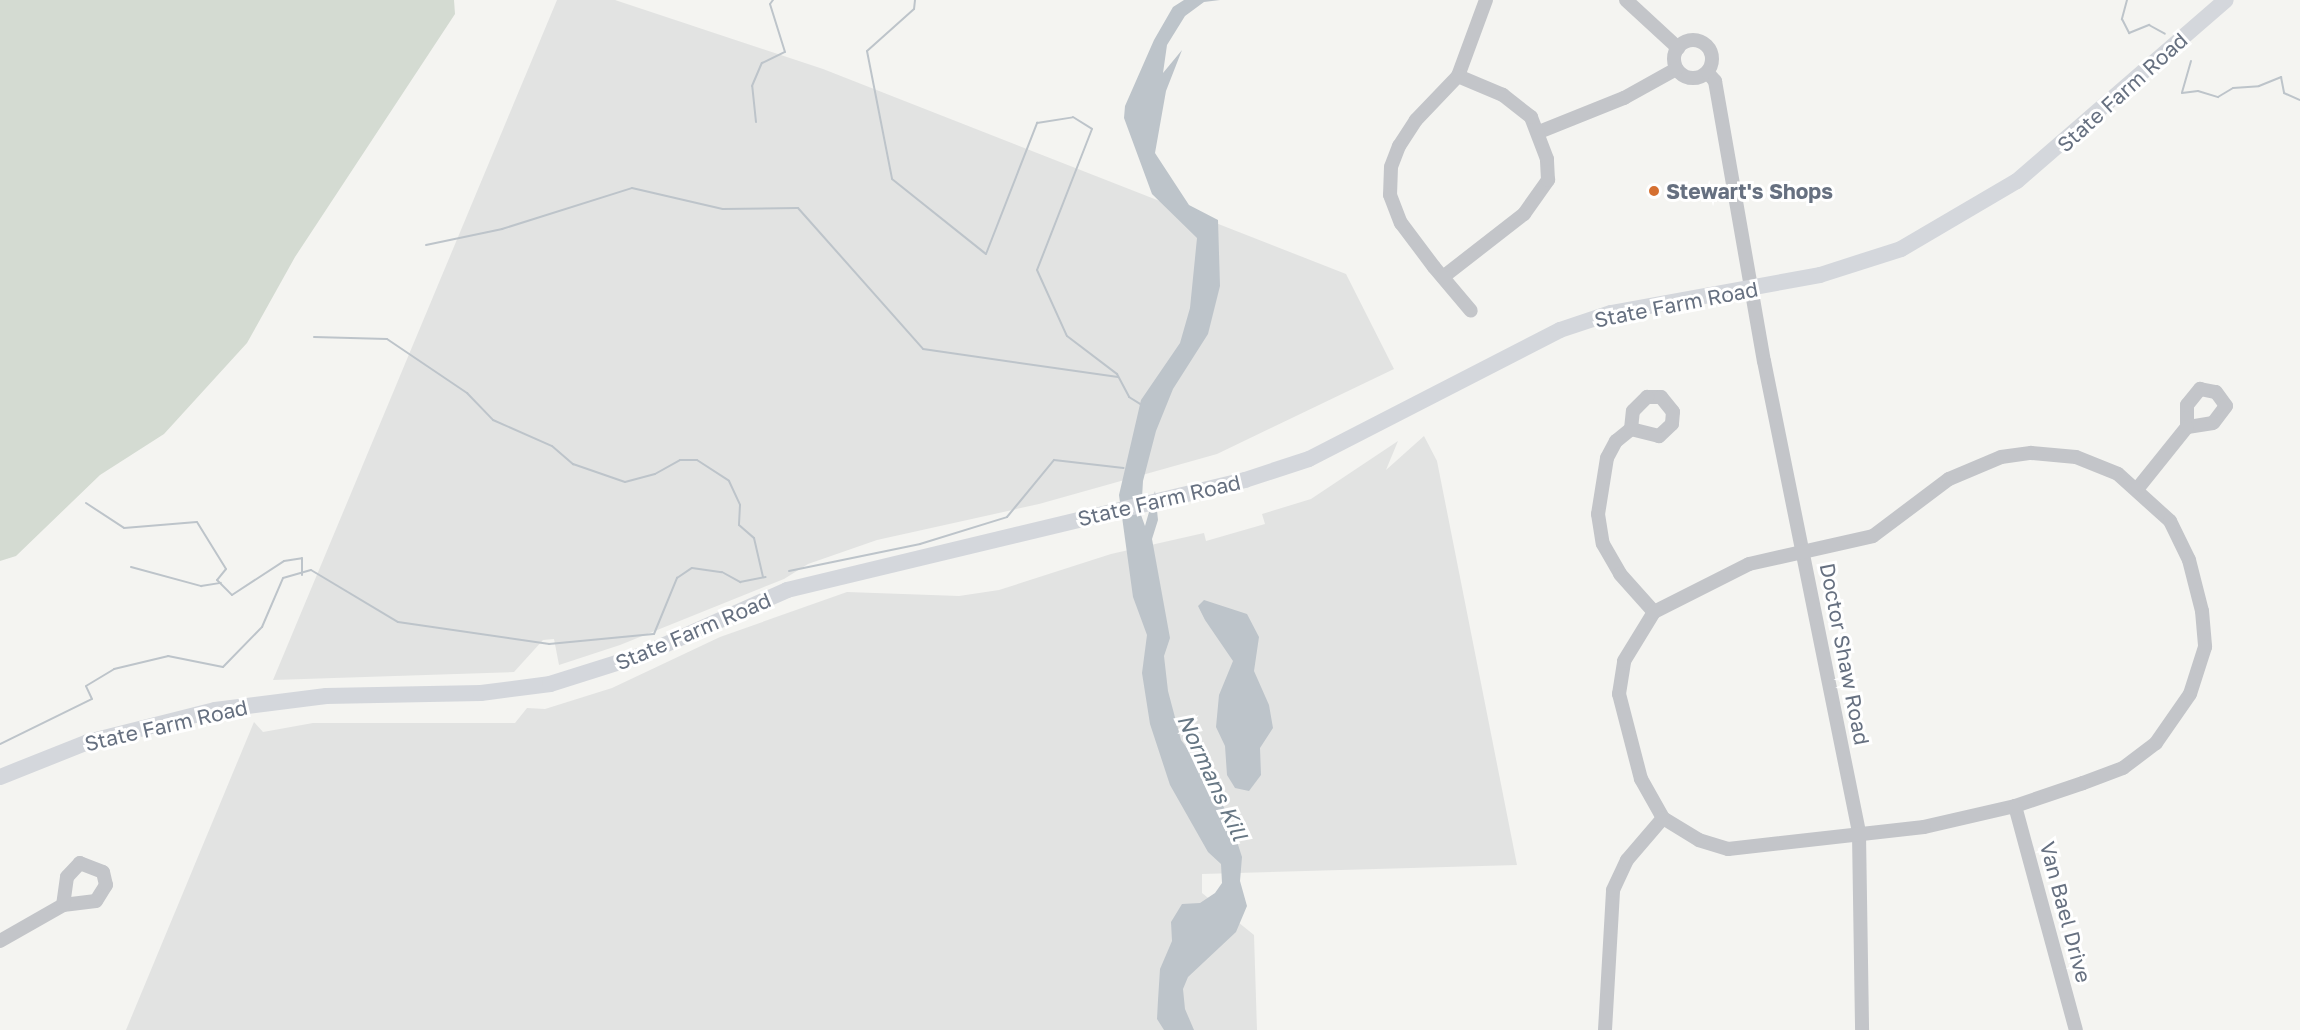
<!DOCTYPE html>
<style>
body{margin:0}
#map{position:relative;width:2300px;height:1030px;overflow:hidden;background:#f4f4f1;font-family:"Golos Text",sans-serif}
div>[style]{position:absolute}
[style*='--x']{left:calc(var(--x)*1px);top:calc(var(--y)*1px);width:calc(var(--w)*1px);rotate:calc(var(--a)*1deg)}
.built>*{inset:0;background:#e2e3e2}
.green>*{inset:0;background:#d4dbd2}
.water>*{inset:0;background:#bdc4ca}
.stream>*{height:2px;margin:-1px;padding:0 1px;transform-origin:1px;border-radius:1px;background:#bdc4ca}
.minor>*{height:14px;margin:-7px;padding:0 7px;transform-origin:7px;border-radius:7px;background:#c3c5c9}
.minor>.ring{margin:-7px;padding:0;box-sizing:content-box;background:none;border:14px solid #c3c5c9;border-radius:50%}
.major>*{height:16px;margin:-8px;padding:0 8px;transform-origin:8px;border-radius:8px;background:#d4d7dc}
.dots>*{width:16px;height:16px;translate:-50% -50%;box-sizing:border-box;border:3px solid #fff;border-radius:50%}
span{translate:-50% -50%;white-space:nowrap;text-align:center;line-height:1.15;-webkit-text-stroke:6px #fff;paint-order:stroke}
.street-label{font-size:21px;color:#667080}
.poi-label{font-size:21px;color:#667080;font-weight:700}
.left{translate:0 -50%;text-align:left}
.water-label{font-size:22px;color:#677784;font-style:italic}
</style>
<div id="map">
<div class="built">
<i style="clip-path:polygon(557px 0,615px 0,823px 69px,1346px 274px,1394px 369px,1217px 454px,1039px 504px,877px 540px,808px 564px,784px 579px,620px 645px,559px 665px,554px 639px,543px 640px,514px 672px,273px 680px)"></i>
<i style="clip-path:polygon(1424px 436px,1437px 461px,1517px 865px,1202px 874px,1202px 893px,1254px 935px,1257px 1030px,126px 1030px,254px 722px,263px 732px,313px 723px,515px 723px,527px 708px,545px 709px,612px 688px,720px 637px,847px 592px,959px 596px,999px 590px,1111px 554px,1204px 533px,1206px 541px,1265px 524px,1262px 514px,1311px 499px,1398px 441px,1386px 470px)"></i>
</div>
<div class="green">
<i style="clip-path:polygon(0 0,454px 0,455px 14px,295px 257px,247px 343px,164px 434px,100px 475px,16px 556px,0 561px)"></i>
</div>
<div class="water">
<i style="clip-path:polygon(1184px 0,1220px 0,1204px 2px,1185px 16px,1167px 45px,1163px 73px,1182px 50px,1166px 91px,1155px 153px,1189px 205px,1218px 220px,1220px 286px,1208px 334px,1173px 389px,1156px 431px,1143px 481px,1141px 515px,1145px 526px,1155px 491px,1158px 520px,1152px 539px,1170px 638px,1164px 656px,1168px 691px,1181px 740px,1213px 783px,1231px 823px,1242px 857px,1240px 881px,1247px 906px,1236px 932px,1188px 977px,1183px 989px,1185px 1009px,1194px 1030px,1164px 1030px,1157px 1019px,1158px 1000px,1160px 969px,1172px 941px,1171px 922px,1182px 904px,1200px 903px,1215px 893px,1222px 883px,1221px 864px,1208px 852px,1170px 785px,1150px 724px,1142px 673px,1147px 635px,1133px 597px,1119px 495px,1141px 400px,1180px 343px,1190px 308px,1197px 238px,1152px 194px,1124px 118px,1125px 106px,1154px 40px,1173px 7px)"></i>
<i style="clip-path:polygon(1204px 600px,1247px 614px,1259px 637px,1254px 671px,1269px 705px,1273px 728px,1260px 748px,1261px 775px,1249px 791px,1235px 788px,1227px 775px,1225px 746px,1216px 727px,1219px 695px,1233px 661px,1205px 620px,1198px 606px)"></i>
</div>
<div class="stream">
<i style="--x:915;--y:0;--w:9;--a:96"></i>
<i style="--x:914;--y:9;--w:63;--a:138.2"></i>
<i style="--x:867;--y:51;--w:130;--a:78.9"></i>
<i style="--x:892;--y:179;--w:120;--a:38.6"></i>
<i style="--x:986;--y:254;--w:141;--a:-68.7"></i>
<i style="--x:1037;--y:123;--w:36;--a:-9"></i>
<i style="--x:1073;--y:117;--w:22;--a:32"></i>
<i style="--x:1092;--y:129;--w:151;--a:111.3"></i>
<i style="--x:1037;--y:270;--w:72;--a:65.6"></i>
<i style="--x:1067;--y:336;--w:63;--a:37.2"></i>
<i style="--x:1117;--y:374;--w:26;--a:62"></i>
<i style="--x:1129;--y:397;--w:13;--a:32"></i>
<i style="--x:2127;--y:0;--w:20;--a:105"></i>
<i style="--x:2122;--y:19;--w:16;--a:63"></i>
<i style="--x:2129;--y:33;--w:22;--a:-22"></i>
<i style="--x:2149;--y:25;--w:18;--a:29"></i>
<i style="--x:2191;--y:61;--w:33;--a:106"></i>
<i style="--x:2182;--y:93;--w:16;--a:-7"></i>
<i style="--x:2198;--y:91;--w:21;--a:17"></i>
<i style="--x:2218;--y:97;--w:17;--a:-31"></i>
<i style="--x:2233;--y:88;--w:26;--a:-4"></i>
<i style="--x:2259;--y:86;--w:24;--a:-22"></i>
<i style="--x:2281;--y:77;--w:16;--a:79"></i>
<i style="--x:2284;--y:93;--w:17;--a:24"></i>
<i style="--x:756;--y:122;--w:36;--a:-96"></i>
<i style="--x:752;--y:86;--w:25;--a:-67"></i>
<i style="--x:762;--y:63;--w:25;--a:-26"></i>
<i style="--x:785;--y:52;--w:50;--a:-107.4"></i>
<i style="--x:770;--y:4;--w:5;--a:-53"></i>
<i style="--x:426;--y:245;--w:78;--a:-11.9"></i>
<i style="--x:502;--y:229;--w:136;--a:-17.5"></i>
<i style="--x:632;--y:188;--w:93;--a:13"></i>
<i style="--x:723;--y:209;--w:75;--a:-0.8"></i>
<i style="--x:798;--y:208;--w:188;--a:48.4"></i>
<i style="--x:923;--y:349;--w:197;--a:8.2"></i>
<i style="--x:314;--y:337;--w:73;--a:1.6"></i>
<i style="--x:387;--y:339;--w:97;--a:34"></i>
<i style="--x:467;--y:393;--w:37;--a:46"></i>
<i style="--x:493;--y:420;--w:64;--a:23.8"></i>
<i style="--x:552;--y:446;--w:28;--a:41"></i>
<i style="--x:573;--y:464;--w:55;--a:19.1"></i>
<i style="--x:625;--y:482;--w:31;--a:-15"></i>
<i style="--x:655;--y:474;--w:29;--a:-29"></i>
<i style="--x:680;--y:460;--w:17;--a:0"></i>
<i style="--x:697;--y:460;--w:38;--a:33"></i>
<i style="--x:729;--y:481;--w:26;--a:65"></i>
<i style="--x:740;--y:505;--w:20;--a:93"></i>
<i style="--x:739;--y:525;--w:20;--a:41"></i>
<i style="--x:754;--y:538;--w:40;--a:77"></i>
<i style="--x:86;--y:503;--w:45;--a:33.3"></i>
<i style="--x:124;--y:528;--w:73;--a:-4.7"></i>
<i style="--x:197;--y:522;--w:55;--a:58.3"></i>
<i style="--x:226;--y:569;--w:14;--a:129"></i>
<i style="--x:217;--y:580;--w:21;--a:45"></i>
<i style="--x:232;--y:595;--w:62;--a:-33.2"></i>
<i style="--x:284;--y:561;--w:18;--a:-9"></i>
<i style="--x:302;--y:558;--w:17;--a:90"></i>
<i style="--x:131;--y:567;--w:73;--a:15.2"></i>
<i style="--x:201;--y:586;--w:20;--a:-9"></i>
<i style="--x:789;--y:571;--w:134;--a:-11.6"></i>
<i style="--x:920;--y:544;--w:91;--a:-17.2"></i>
<i style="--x:1007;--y:517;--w:74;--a:-50.5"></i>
<i style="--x:1054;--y:460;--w:70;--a:6.5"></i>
<i style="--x:0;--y:744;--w:102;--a:-26.1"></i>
<i style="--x:92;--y:699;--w:14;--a:-115"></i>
<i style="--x:86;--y:686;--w:33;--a:-31"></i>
<i style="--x:114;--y:669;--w:56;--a:-13.5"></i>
<i style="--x:168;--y:656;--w:56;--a:11.3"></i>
<i style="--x:223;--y:667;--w:56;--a:-45.7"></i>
<i style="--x:262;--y:627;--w:53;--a:-66.8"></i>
<i style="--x:283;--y:578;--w:29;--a:-16"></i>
<i style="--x:311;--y:570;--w:101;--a:30.9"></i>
<i style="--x:398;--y:622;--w:153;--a:8.3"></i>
<i style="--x:549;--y:644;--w:105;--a:-5.4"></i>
<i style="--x:654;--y:634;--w:61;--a:-67.7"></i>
<i style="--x:677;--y:578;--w:18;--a:-34"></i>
<i style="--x:692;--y:568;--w:30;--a:8"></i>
<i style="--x:722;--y:572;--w:21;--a:29"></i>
<i style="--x:740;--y:582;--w:26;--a:-11"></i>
</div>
<div class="minor">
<i style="--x:1626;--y:0;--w:71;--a:42.7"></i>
<i class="ring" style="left:1674px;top:40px;width:24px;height:24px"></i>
<i style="--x:1708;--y:73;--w:11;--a:49"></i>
<i style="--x:1715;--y:81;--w:284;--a:80.1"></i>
<i style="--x:1764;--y:361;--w:482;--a:78.6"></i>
<i style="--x:1859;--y:834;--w:196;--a:89.1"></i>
<i style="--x:1458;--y:76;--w:81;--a:-69.8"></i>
<i style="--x:1539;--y:132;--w:92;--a:-21.8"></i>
<i style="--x:1624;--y:98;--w:60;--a:-29.1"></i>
<i style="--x:1443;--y:277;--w:103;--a:-37.9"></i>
<i style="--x:1524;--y:214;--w:42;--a:-54.8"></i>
<i style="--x:1548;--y:180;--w:21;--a:-93"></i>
<i style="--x:1547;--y:159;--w:45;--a:-110.9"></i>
<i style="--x:1531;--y:117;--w:36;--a:-142"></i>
<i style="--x:1503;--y:95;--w:49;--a:-157.1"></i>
<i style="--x:1458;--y:76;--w:61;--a:133.7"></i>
<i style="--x:1416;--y:120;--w:31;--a:123"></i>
<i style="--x:1399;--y:146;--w:22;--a:111"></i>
<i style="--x:1391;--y:167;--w:28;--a:92"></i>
<i style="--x:1390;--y:195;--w:30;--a:69"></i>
<i style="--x:1401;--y:223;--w:55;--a:53.1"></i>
<i style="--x:1434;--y:267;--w:57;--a:49.9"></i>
<i style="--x:2200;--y:389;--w:16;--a:11"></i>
<i style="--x:2216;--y:392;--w:17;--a:54"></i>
<i style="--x:2226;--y:406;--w:21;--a:127"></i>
<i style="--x:2213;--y:423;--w:26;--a:171"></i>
<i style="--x:2187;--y:427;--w:22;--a:-90"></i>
<i style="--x:2187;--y:405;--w:21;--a:-51"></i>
<i style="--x:1647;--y:397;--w:14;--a:0"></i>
<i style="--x:1661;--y:397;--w:19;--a:51"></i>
<i style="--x:1673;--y:412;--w:12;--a:95"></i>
<i style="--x:1672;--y:424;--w:18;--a:137"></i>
<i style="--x:1659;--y:436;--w:29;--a:-166"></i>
<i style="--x:1631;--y:429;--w:18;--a:-84"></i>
<i style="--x:1633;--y:411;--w:20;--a:-45"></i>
<i style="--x:1631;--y:429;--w:19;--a:141"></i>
<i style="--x:1616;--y:441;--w:19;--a:118"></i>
<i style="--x:1607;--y:458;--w:57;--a:99.1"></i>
<i style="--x:1598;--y:514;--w:30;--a:81"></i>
<i style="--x:1603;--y:544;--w:34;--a:60"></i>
<i style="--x:1620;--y:574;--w:51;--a:48.2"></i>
<i style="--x:2031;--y:453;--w:45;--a:5.1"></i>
<i style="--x:2076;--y:457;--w:45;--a:22"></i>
<i style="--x:2118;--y:474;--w:70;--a:42.1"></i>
<i style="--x:2170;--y:521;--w:43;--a:64"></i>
<i style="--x:2189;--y:560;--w:53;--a:75.7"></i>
<i style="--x:2202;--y:611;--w:36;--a:85"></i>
<i style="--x:2205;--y:647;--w:49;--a:107.7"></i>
<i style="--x:2190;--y:694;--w:60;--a:124.8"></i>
<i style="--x:2156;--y:743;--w:41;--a:142.9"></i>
<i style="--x:2123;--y:768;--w:43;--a:159.4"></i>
<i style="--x:2083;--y:783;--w:72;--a:161.3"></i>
<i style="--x:2015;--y:806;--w:93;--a:167"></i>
<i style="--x:1924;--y:827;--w:197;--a:173.6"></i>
<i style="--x:1728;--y:849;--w:30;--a:-163"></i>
<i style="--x:1699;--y:840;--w:42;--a:-148.6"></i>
<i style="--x:1663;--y:818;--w:45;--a:-119.4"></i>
<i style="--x:1641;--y:779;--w:88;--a:-104.5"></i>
<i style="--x:1619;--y:694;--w:33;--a:-81"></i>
<i style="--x:1624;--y:661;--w:57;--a:-58.5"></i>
<i style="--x:1654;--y:612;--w:106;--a:-26.8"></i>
<i style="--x:1749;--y:564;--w:127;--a:-12.7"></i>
<i style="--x:1873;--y:536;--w:95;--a:-36.9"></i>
<i style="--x:1949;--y:479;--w:56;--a:-22.9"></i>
<i style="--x:2001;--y:457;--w:30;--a:-8"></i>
<i style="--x:2138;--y:488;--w:78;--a:-51.2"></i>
<i style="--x:2015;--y:806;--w:232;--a:74.8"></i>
<i style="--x:0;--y:941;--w:73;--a:-29.7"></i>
<i style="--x:63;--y:905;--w:33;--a:-7"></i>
<i style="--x:96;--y:901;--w:19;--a:-58"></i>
<i style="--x:106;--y:885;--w:13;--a:-103"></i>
<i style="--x:103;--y:872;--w:25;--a:-159"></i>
<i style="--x:80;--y:863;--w:19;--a:133"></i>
<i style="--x:67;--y:877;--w:28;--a:98"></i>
<i style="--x:1605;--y:1030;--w:140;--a:-86.7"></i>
<i style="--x:1613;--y:890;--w:33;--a:-65"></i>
<i style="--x:1627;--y:860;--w:55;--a:-49.4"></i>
</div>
<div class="major">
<i style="--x:0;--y:777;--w:95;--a:-21.7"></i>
<i style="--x:88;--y:742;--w:131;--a:-14.1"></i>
<i style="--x:215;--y:710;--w:112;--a:-7.2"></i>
<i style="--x:326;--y:696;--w:155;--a:-1.1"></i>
<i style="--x:481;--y:693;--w:70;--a:-7.4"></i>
<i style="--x:550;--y:684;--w:96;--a:-17.5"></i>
<i style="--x:642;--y:655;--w:159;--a:-24.1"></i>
<i style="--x:787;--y:590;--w:471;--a:-13.5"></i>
<i style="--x:1245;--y:480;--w:67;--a:-18.2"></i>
<i style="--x:1309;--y:459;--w:282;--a:-27.2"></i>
<i style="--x:1560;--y:330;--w:54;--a:-18.4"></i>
<i style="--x:1611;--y:313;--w:212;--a:-10.3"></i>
<i style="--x:1820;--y:275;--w:85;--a:-17.8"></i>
<i style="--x:1901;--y:249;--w:134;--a:-30.4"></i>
<i style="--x:2017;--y:181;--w:276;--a:-40.9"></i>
</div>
<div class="dots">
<i style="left:1654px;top:191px;background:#d57031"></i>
</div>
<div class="street-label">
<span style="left:2122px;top:92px;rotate:-42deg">State Farm Road</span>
<span style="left:1676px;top:304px;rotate:-11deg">State Farm Road</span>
<span style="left:1159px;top:500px;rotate:-13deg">State Farm Road</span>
<span style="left:693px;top:631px;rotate:-23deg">State Farm Road</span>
<span style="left:1845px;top:654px;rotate:79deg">Doctor Shaw Road</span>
<span style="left:166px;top:725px;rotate:-13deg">State Farm Road</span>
<span style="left:2066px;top:912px;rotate:75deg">Van Bael Drive</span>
</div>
<div class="poi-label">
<span class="left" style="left:1666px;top:191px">Stewart's Shops</span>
</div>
<div class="water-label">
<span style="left:1213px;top:777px;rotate:65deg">Normans Kill</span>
</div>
</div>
